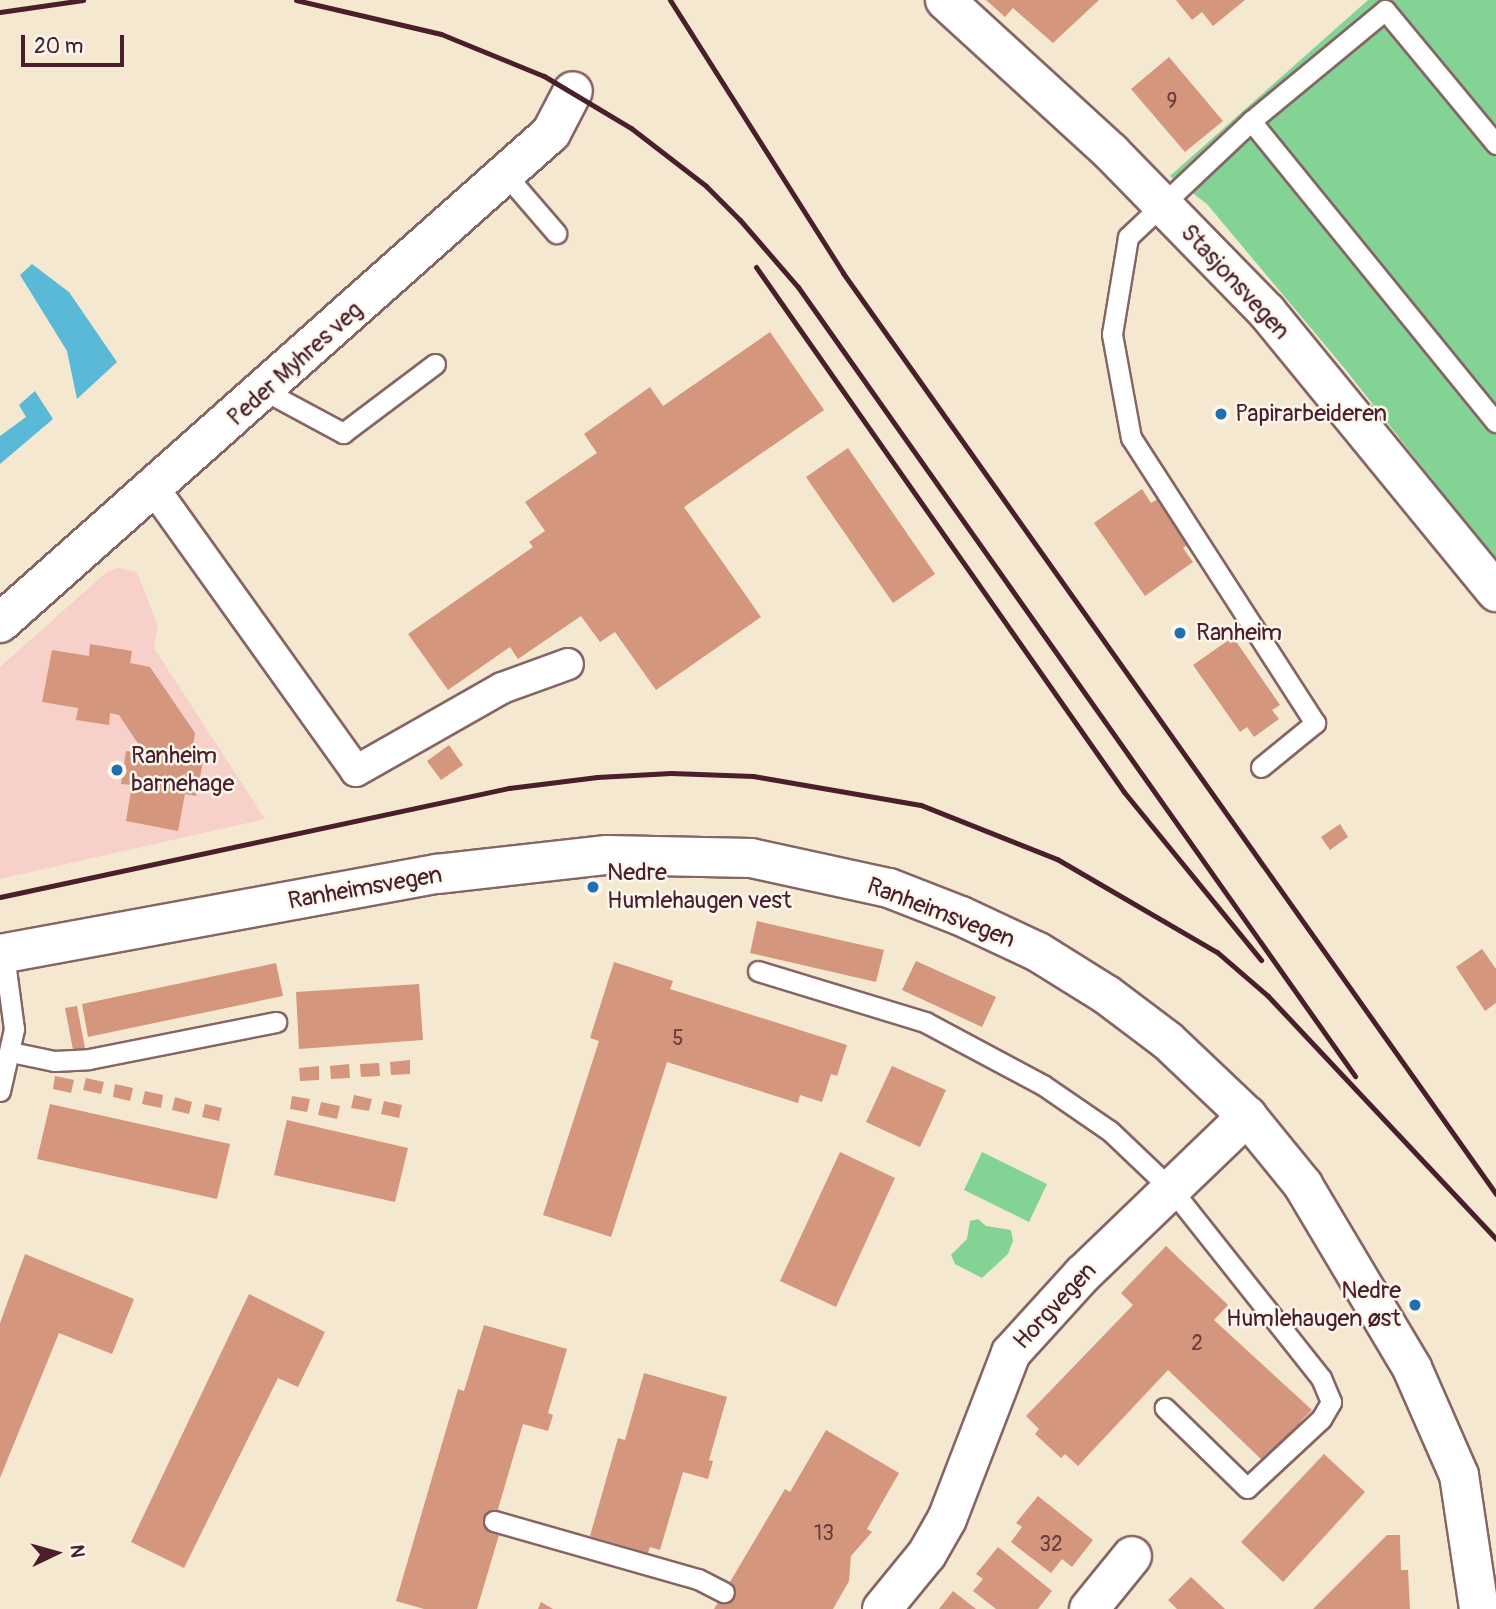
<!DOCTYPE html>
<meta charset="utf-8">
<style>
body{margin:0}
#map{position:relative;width:1496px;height:1609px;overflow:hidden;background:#f5e8d1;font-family:Pangolin,sans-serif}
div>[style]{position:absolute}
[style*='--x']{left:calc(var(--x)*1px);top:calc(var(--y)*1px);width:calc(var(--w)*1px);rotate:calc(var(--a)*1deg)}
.built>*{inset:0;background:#f7d0c9}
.green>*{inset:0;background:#82d394}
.water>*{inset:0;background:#59b9d7}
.building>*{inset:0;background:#d4967c}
.roads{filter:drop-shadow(2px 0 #866565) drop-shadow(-2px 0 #866565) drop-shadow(0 2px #866565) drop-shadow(0 -2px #866565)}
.service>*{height:19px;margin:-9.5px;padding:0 9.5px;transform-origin:9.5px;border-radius:9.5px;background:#fff}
.pedestrian>*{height:30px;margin:-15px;padding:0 15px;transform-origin:15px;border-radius:15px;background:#fff}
.minor>*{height:38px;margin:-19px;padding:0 19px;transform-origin:19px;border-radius:19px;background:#fff}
.tertiary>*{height:38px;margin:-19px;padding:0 19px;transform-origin:19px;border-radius:19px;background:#fff}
.rail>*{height:5px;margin:-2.5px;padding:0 2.5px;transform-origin:2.5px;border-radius:2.5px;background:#4a1f2b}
.dots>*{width:19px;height:19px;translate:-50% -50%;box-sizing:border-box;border:4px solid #fbf7ec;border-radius:50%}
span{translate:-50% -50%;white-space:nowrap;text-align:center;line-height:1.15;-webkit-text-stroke:5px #fbf7ec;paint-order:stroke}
.number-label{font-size:21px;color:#6c3d3f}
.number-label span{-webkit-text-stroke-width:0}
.street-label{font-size:24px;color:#4a1f2b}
.poi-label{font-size:24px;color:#4a1f2b}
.left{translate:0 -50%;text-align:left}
.right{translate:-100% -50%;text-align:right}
.north{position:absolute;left:21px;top:1518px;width:70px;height:70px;-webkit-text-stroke:5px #fbf7ec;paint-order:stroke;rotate:85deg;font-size:19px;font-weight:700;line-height:28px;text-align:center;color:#4a1f2b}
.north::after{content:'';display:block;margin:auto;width:24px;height:32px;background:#4a1f2b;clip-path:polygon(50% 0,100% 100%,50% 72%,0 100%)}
.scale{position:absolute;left:21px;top:35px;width:103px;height:32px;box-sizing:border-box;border:4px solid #4a1f2b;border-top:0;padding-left:9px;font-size:21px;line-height:24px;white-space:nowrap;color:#4a1f2b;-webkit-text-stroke:5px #fbf7ec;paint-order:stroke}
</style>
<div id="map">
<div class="built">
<i style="clip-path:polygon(119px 568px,137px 572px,158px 626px,154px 648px,265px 819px,0 879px,0 667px,108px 571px)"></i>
</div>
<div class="green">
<i style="clip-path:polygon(1368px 0,1496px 0,1496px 561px,1345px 369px,1207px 204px,1170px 176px)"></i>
<i style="clip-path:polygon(982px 1152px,1047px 1184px,1029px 1222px,964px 1190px)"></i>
<i style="clip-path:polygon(978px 1219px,986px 1226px,1011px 1230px,1013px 1241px,1008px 1254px,982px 1278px,955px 1264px,951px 1255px,967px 1239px,970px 1221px)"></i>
</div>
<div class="water">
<i style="clip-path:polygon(32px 264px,69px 292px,117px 362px,77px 399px,67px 351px,20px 275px)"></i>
<i style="clip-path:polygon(35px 391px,53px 419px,0 464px,0 436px,26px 417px,19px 405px)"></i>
</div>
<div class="building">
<i style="clip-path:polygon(986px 0,1099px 0,1053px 43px,1013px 8px,1005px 17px)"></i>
<i style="clip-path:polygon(1176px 0,1245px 0,1213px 26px,1202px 12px,1192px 20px)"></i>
<i style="clip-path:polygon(1169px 57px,1223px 121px,1185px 152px,1131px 89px)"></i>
<i style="clip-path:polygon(770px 332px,824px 410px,684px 507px,761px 617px,656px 690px,615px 632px,600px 642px,581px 616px,518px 659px,510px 647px,448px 690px,408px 634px,533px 547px,529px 542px,545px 531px,525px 502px,597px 453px,584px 434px,650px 387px,663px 406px)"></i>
<i style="clip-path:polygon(848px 448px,935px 574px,893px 603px,806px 477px)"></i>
<i style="clip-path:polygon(1142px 489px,1151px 503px,1158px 499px,1190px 543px,1183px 548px,1193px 562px,1145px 596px,1094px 523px)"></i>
<i style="clip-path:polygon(1233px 637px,1280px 705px,1272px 710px,1279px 719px,1254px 737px,1247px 727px,1240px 732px,1193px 665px)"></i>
<i style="clip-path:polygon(90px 644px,132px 651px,130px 663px,150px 667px,195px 733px,192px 753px,204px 755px,200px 778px,196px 796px,185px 794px,178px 831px,126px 821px,132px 785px,121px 784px,126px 751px,138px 753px,139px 745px,119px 715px,110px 713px,109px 725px,76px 720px,78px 708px,42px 702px,52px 650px,89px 656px)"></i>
<i style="clip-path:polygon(449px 745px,463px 765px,441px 780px,427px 761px)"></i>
<i style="clip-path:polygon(1340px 824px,1348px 837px,1330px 850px,1321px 837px)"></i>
<i style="clip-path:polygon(757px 921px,884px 950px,876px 982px,750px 953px)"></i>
<i style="clip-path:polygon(1482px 949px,1496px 969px,1496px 1003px,1485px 1011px,1456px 967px)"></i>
<i style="clip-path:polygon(916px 961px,996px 997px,982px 1027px,902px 990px)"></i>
<i style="clip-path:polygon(614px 962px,673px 981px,670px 989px,847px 1045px,837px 1076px,831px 1074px,822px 1102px,800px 1095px,798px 1103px,667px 1062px,611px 1237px,543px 1215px,599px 1041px,590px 1038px)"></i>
<i style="clip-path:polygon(276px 963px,283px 996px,88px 1037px,82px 1004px)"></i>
<i style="clip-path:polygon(419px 984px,423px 1040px,299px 1049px,296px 992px)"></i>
<i style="clip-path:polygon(77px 1006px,85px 1048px,73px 1050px,65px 1008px)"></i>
<i style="clip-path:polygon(410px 1060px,410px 1074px,391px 1075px,390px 1062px)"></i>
<i style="clip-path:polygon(379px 1063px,380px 1076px,361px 1077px,360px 1064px)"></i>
<i style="clip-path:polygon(349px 1064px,350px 1078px,331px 1079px,330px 1066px)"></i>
<i style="clip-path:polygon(319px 1066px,319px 1080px,300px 1081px,299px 1068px)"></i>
<i style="clip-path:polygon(892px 1066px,946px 1090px,920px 1147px,866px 1122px)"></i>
<i style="clip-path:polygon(55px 1076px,74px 1080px,71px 1093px,53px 1089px)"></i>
<i style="clip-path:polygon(86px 1078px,104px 1082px,101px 1094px,83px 1090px)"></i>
<i style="clip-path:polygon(115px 1084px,133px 1088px,130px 1101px,113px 1097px)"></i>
<i style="clip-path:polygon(145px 1091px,163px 1095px,161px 1108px,142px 1104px)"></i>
<i style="clip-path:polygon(354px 1095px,372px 1099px,369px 1111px,351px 1108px)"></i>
<i style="clip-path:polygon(292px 1096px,310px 1099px,307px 1112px,290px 1109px)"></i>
<i style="clip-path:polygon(175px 1097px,192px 1102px,189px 1114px,172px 1110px)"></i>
<i style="clip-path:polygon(384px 1101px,402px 1105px,399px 1118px,381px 1114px)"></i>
<i style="clip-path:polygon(321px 1102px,340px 1106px,337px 1119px,318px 1115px)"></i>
<i style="clip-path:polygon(50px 1104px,230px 1144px,217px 1199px,37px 1159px)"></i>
<i style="clip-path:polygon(205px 1104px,222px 1108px,219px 1121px,202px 1117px)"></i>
<i style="clip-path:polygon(287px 1120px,408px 1148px,395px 1202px,274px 1175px)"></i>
<i style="clip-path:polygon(840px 1152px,895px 1178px,836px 1307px,780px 1281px)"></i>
<i style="clip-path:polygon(1166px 1246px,1228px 1305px,1214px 1320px,1312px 1410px,1300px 1422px,1303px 1426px,1263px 1461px,1168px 1370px,1078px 1466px,1065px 1454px,1061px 1458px,1035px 1434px,1039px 1429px,1026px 1416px,1133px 1305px,1121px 1293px)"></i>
<i style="clip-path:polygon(25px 1254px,134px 1299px,112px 1354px,59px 1333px,0 1478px,0 1323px)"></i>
<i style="clip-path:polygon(249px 1294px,325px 1332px,298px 1387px,278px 1378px,184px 1568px,131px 1542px)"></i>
<i style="clip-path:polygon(484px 1325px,567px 1349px,548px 1413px,553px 1415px,548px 1431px,523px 1424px,491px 1533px,499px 1535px,477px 1609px,424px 1609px,396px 1601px,458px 1389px,464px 1391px)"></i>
<i style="clip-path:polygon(644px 1373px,727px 1397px,709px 1460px,713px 1461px,708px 1479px,683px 1472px,660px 1550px,650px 1547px,648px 1553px,590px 1536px,618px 1438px,625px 1440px)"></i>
<i style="clip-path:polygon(826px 1430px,899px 1473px,867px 1529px,872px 1532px,851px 1556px,849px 1581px,833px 1609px,714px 1609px,785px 1489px,790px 1492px)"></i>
<i style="clip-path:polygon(1324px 1454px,1365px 1492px,1283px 1582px,1241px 1542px)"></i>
<i style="clip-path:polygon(1038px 1496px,1093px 1540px,1072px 1567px,1062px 1559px,1051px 1573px,1011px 1542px,1022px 1527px,1016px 1523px)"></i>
<i style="clip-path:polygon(1387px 1535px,1400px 1535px,1401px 1570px,1408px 1570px,1410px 1609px,1313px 1609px)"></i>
<i style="clip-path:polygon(998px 1547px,1052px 1591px,1038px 1609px,996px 1609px,973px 1591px,983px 1579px,976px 1574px)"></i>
<i style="clip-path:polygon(1191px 1577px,1225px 1609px,1177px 1609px,1168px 1600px)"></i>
<i style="clip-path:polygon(953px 1591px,976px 1609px,939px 1609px)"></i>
<i style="clip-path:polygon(541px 1602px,553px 1609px,538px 1609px)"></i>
</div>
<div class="roads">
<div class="service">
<i style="--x:1251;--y:121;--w:388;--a:50.9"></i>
<i style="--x:506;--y:175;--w:77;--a:49.2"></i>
<i style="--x:265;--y:391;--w:89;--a:28.3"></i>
<i style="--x:343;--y:433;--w:115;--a:-36.9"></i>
<i style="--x:1261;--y:767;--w:70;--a:-39.2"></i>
<i style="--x:1315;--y:723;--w:339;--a:-122.8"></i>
<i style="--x:1131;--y:438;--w:106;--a:-100.4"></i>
<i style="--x:1112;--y:334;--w:98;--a:-80.6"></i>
<i style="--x:1128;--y:237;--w:169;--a:-43.3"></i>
<i style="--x:1251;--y:121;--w:174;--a:-39.6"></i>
<i style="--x:1385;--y:10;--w:174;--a:50.4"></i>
<i style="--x:758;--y:971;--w:175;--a:17"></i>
<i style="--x:925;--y:1022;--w:134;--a:28.1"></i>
<i style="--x:1043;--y:1085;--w:81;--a:34.5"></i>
<i style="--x:1110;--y:1131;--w:86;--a:43.6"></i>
<i style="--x:1172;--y:1190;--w:240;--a:51.6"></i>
<i style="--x:1321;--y:1378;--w:26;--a:67"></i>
<i style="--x:1331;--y:1402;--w:20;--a:120"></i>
<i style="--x:1321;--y:1419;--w:101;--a:137"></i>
<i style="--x:1247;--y:1488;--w:115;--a:-135.7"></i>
<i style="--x:11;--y:1052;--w:44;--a:11.8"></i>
<i style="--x:54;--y:1061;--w:35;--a:-3"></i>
<i style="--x:89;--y:1059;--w:191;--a:-11.2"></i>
<i style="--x:0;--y:1091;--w:64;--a:-77.3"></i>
<i style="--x:14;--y:1029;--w:76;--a:-97.6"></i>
<i style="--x:494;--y:1521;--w:212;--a:15.9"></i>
<i style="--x:698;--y:1579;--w:29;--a:27"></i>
</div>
<div class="pedestrian">
<i style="--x:155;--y:490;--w:345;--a:54.4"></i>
<i style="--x:356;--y:771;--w:168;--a:-29.6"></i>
<i style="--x:502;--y:688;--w:70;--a:-20"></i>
</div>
<div class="minor">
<i style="--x:945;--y:0;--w:225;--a:42.5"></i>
<i style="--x:1111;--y:152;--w:223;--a:45.7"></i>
<i style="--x:1267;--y:312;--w:362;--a:50.7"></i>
<i style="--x:0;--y:623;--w:737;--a:-41.65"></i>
<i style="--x:551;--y:133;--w:47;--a:-62.4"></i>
<i style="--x:882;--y:1609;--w:71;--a:-50.7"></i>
<i style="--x:927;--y:1554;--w:40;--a:-60.3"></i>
<i style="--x:947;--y:1519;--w:178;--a:-68.9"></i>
<i style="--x:1011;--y:1353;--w:107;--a:-47.7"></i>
<i style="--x:1083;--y:1274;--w:228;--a:-43.9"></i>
<i style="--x:1089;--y:1609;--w:68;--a:-50.9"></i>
</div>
<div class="tertiary">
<i style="--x:0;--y:954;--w:444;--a:-10.4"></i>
<i style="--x:437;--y:874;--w:171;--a:-6.4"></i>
<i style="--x:607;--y:855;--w:144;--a:1.2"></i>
<i style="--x:751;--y:858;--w:141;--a:12.3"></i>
<i style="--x:889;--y:888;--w:77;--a:21.3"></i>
<i style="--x:961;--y:916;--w:85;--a:25.1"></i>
<i style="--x:1038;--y:952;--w:81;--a:31.9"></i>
<i style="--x:1107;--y:995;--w:76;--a:37"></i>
<i style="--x:1168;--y:1041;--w:109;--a:43.5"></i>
<i style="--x:1247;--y:1116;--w:89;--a:50.9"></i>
<i style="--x:1303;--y:1185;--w:213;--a:59.2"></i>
<i style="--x:1412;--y:1368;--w:117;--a:66.3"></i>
<i style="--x:1459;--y:1475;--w:135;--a:81.5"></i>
</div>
</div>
<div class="rail">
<i style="--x:296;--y:0;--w:149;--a:13.2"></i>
<i style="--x:441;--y:34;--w:111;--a:22.2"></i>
<i style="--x:544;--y:76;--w:101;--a:30.9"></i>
<i style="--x:631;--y:128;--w:95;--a:37.7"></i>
<i style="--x:706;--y:186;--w:48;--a:45"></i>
<i style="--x:740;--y:220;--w:89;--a:49.1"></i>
<i style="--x:798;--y:287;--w:966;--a:54.78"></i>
<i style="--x:670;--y:0;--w:323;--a:57.6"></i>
<i style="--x:843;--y:273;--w:1129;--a:54.66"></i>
<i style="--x:0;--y:12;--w:84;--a:-8.2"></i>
<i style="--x:756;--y:267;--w:641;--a:54.97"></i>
<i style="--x:1124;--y:792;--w:217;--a:50.8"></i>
<i style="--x:0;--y:897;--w:521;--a:-12.09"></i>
<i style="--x:509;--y:788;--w:89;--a:-7.1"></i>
<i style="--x:597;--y:777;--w:74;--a:-3.1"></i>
<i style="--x:671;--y:773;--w:82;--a:2.1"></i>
<i style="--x:753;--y:776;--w:170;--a:9.8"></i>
<i style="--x:921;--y:805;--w:146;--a:21.7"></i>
<i style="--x:1057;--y:859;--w:185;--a:30.2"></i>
<i style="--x:1217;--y:952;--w:67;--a:40.8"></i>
<i style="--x:1268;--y:996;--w:333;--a:46.8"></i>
</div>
<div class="dots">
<i style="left:1221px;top:414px;background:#1f6fb2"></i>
<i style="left:1180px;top:633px;background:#1f6fb2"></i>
<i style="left:117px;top:770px;background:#1f6fb2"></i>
<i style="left:593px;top:887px;background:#1f6fb2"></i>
<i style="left:1415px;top:1305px;background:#1f6fb2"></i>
</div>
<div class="number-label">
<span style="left:1172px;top:102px">9</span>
<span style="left:678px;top:1039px">5</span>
<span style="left:1197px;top:1344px">2</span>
<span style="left:824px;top:1534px">13</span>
<span style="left:1051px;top:1545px">32</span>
</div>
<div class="street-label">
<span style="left:1235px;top:282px;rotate:47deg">Stasjonsvegen</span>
<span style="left:295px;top:364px;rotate:-42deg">Peder Myhres veg</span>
<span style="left:365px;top:888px;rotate:-10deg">Ranheimsvegen</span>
<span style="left:941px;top:913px;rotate:21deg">Ranheimsvegen</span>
<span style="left:1055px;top:1306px;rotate:-47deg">Horgvegen</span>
</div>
<div class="poi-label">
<span class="left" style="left:1235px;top:414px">Papirarbeideren</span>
<span class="left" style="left:1196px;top:633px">Ranheim</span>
<span class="left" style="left:131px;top:770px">Ranheim<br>barnehage</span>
<span class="left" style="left:607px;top:887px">Nedre<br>Humlehaugen vest</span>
<span class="right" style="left:1401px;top:1305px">Nedre<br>Humlehaugen øst</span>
</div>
<div class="north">N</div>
<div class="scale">20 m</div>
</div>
